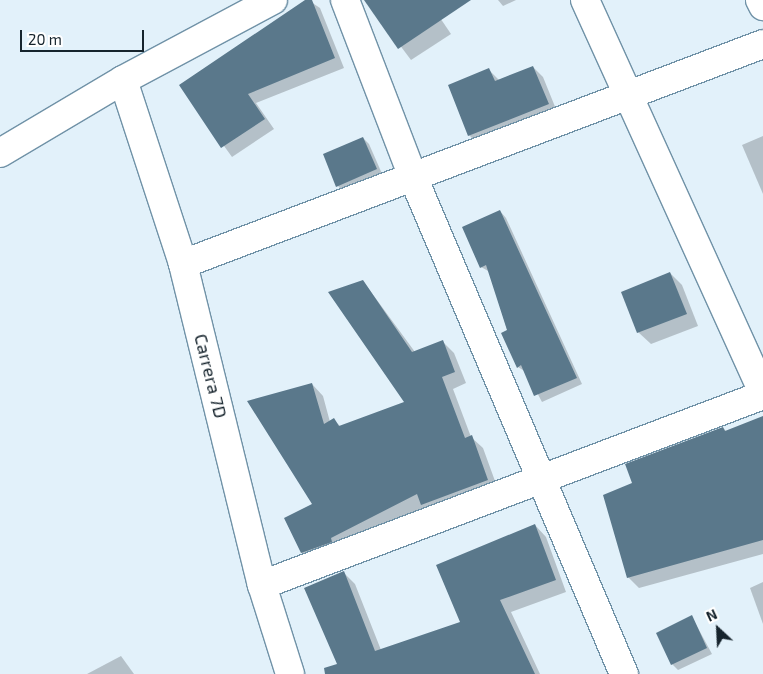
<!DOCTYPE html>
<style>
body{margin:0}
#map{position:relative;width:763px;height:674px;overflow:hidden;background:#e2f1fa;font-family:"Exo 2",sans-serif}
div>[style]{position:absolute}
[style*='--x']{left:calc(var(--x)*1px);top:calc(var(--y)*1px);width:calc(var(--w)*1px);rotate:calc(var(--a)*1deg)}
.shadow>*{inset:0;background:#0003}
.building>*{inset:0;background:#5a788b}
.roads{filter:drop-shadow(1px 0 #7092a7) drop-shadow(-1px 0 #7092a7) drop-shadow(0 1px #7092a7) drop-shadow(0 -1px #7092a7)}
.street>*{height:28px;margin:-14px;padding:0 14px;transform-origin:14px;border-radius:14px;background:#fff}
span{translate:-50% -50%;white-space:nowrap;text-align:center;line-height:1.15;-webkit-text-stroke:5px #fff;paint-order:stroke}
.street-label{font-size:18px;color:#16242d}
.north{position:absolute;left:693px;top:604px;width:50px;height:50px;-webkit-text-stroke:4px #fff;paint-order:stroke;rotate:335deg;font-size:14px;font-weight:700;line-height:20px;text-align:center;color:#16242d}
.north::after{content:'';display:block;margin:auto;width:18px;height:22px;background:#16242d;clip-path:polygon(50% 0,100% 100%,50% 72%,0 100%)}
.scale{position:absolute;left:20px;top:30px;width:124px;height:22px;box-sizing:border-box;border:2px solid #16242d;border-top:0;padding-left:6px;font-size:15px;line-height:18px;white-space:nowrap;color:#16242d;-webkit-text-stroke:4px #fff;paint-order:stroke}
</style>
<div id="map">
<div class="shadow">
<i style="clip-path:polygon(308px 0,320px 8px,344px 68px,256px 103px,274px 129px,232px 157px,180px 85px)"></i>
<i style="clip-path:polygon(366px 0,428px 0,451px 34px,411px 60px)"></i>
<i style="clip-path:polygon(498px 0,516px 0,503px 6px)"></i>
<i style="clip-path:polygon(533px 67px,543px 77px,558px 114px,479px 145px,469px 135px,489px 70px,499px 80px)"></i>
<i style="clip-path:polygon(763px 136px,763px 194px,742px 145px)"></i>
<i style="clip-path:polygon(363px 138px,369px 144px,383px 176px,344px 192px,338px 186px)"></i>
<i style="clip-path:polygon(500px 211px,506px 218px,582px 384px,542px 402px,526px 372px,518px 367px,490px 272px,481px 267px)"></i>
<i style="clip-path:polygon(670px 273px,682px 285px,698px 326px,651px 344px,638px 332px)"></i>
<i style="clip-path:polygon(363px 281px,415px 352px,443px 342px,454px 353px,466px 383px,453px 389px,471px 437px,483px 448px,499px 492px,433px 516px,425px 507px,314px 564px,302px 553px,285px 519px,314px 504px,312px 384px,323px 396px,330px 422px,334px 420px,341px 427px,405px 403px)"></i>
<i style="clip-path:polygon(763px 417px,763px 554px,639px 588px,628px 577px,634px 484px,723px 428px,727px 432px)"></i>
<i style="clip-path:polygon(535px 525px,546px 537px,566px 592px,511px 612px,540px 674px,342px 674px,306px 589px,343px 572px,355px 584px,381px 650px,462px 623px)"></i>
<i style="clip-path:polygon(763px 582px,763px 624px,750px 588px)"></i>
<i style="clip-path:polygon(692px 617px,712px 654px,678px 670px,672px 664px)"></i>
<i style="clip-path:polygon(121px 656px,134px 674px,87px 674px)"></i>
</div>
<div class="building">
<i style="clip-path:polygon(305px 0,312px 0,335px 58px,248px 94px,265px 119px,221px 148px,179px 85px)"></i>
<i style="clip-path:polygon(364px 0,471px 0,398px 49px)"></i>
<i style="clip-path:polygon(533px 66px,549px 104px,468px 136px,448px 85px,489px 68px,495px 81px)"></i>
<i style="clip-path:polygon(363px 137px,377px 169px,336px 187px,323px 154px)"></i>
<i style="clip-path:polygon(500px 210px,577px 378px,534px 396px,521px 365px,517px 368px,501px 333px,507px 330px,486px 265px,480px 268px,462px 227px)"></i>
<i style="clip-path:polygon(670px 272px,687px 314px,637px 333px,621px 292px)"></i>
<i style="clip-path:polygon(363px 280px,412px 352px,443px 340px,455px 372px,442px 377px,465px 438px,472px 435px,488px 480px,421px 505px,417px 494px,331px 538px,332px 542px,301px 553px,284px 518px,312px 504px,247px 401px,312px 383px,324px 424px,334px 418px,339px 426px,404px 402px,328px 292px)"></i>
<i style="clip-path:polygon(763px 416px,763px 540px,627px 578px,603px 495px,632px 483px,625px 464px,723px 427px,725px 431px)"></i>
<i style="clip-path:polygon(535px 524px,556px 580px,500px 600px,535px 674px,325px 674px,324px 668px,337px 664px,304px 588px,344px 571px,375px 651px,460px 622px,436px 565px)"></i>
<i style="clip-path:polygon(692px 615px,707px 648px,671px 665px,656px 633px)"></i>
</div>
<div class="roads">
<div class="street">
<i style="--x:345;--y:0;--w:190;--a:69"></i>
<i style="--x:413;--y:177;--w:540;--a:67"></i>
<i style="--x:585;--y:0;--w:431;--a:65.6"></i>
<i style="--x:760;--y:0;--w:7;--a:63"></i>
<i style="--x:123;--y:80;--w:194;--a:71.9"></i>
<i style="--x:183;--y:264;--w:331;--a:76.2"></i>
<i style="--x:262;--y:585;--w:93;--a:72.5"></i>
<i style="--x:0;--y:153;--w:143;--a:-30.7"></i>
<i style="--x:123;--y:80;--w:170;--a:-28.1"></i>
<i style="--x:183;--y:264;--w:620;--a:-20.77"></i>
<i style="--x:262;--y:585;--w:536;--a:-20.77"></i>
</div>
</div>
<div class="street-label">
<span style="left:211px;top:376px;rotate:76deg">Carrera 7D</span>
</div>
<div class="north">N</div>
<div class="scale">20 m</div>
</div>
